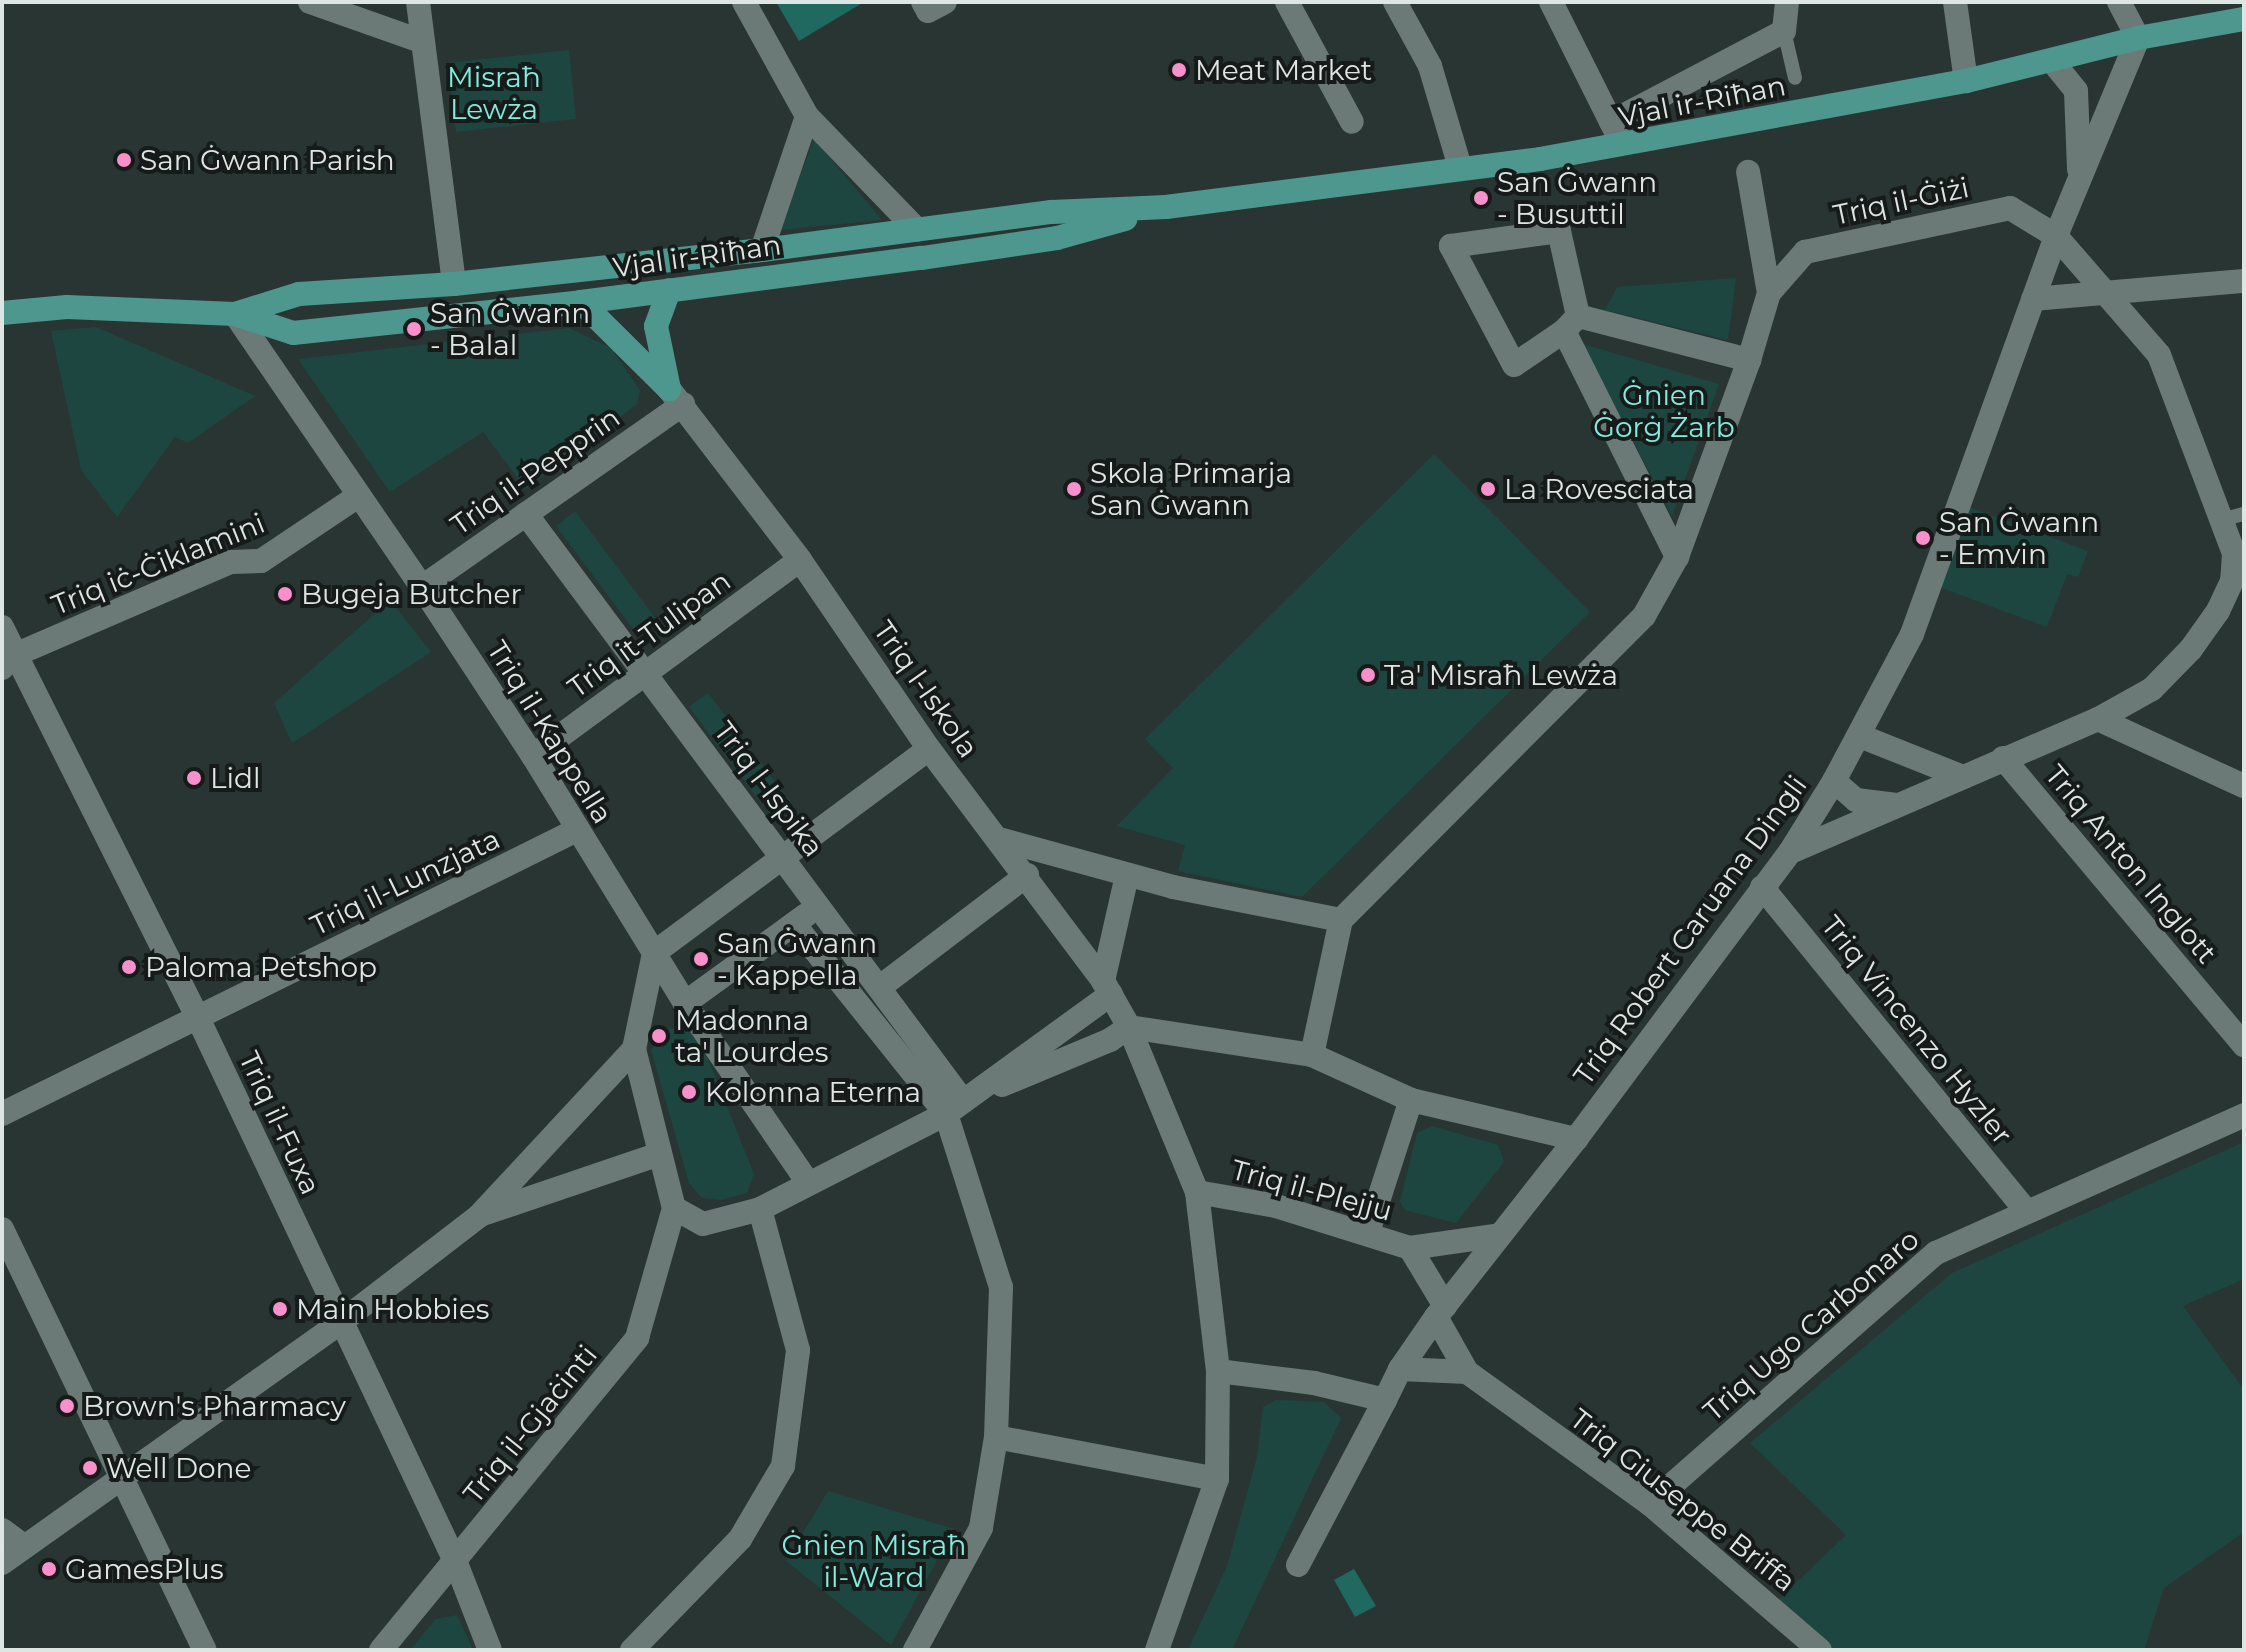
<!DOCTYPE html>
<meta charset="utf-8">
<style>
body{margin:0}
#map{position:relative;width:2246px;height:1652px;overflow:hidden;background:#293533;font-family:Montserrat,sans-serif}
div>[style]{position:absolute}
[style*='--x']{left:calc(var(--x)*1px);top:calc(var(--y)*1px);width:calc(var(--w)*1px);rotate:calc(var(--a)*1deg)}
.green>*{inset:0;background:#1d4641}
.water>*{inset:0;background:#1f6961}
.lane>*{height:14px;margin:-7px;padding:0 7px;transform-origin:7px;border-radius:7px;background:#6c7a77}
.street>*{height:24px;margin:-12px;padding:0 12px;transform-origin:12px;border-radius:12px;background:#6c7a77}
.secondary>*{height:24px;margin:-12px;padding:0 12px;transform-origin:12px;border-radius:12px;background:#6c7a77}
.primary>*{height:24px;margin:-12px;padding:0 12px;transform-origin:12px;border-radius:12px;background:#4d978e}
.dots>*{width:22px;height:22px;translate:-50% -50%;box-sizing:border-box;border:4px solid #161b1a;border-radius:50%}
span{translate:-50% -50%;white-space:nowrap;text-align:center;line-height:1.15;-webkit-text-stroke:8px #161b1a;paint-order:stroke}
.poi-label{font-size:28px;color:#dee6e4}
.left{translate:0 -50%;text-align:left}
.park-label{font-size:28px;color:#81eddf}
.street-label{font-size:28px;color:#dee6e4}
.frame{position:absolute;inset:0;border:4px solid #dee6e4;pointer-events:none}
</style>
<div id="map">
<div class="green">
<i style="clip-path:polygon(569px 50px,576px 119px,456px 132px,448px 63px)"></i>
<i style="clip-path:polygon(814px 139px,882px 220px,780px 230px)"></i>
<i style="clip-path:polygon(1736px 278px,1728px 340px,1605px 310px,1617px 287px)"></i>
<i style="clip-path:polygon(96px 327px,255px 396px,188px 443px,175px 437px,117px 517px,81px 470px,51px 331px)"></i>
<i style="clip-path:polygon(569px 328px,611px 348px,640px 390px,637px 404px,526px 489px,483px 432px,390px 492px,298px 359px)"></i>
<i style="clip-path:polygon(1583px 344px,1719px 384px,1672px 516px)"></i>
<i style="clip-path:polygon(1434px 454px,1590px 612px,1302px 897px,1178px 871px,1185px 845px,1117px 826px,1173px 768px,1145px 739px)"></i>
<i style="clip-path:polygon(1969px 507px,2088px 551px,2078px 577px,2067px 574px,2047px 627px,1939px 587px)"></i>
<i style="clip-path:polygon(575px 511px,659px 623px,639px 637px,556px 526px)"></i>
<i style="clip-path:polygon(390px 600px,431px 652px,292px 743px,274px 703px)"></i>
<i style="clip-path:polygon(708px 693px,792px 804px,773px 819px,689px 707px)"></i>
<i style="clip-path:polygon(669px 1028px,698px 1034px,754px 1174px,747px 1193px,721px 1200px,702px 1198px,689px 1183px,651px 1050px)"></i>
<i style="clip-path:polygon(1432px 1126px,1498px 1145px,1504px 1162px,1456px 1223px,1405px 1210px,1400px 1202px,1417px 1133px)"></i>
<i style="clip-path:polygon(2244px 1142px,2244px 1279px,2183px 1306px,2244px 1390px,2244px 1532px,2164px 1588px,2144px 1650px,1828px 1650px,1776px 1602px,1846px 1535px,1750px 1443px,1952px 1273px)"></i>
<i style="clip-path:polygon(1276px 1400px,1324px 1402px,1341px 1418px,1232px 1650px,1188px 1650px,1227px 1566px,1257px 1457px,1263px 1407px)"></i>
<i style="clip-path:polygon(828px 1491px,954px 1529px,891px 1645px,786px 1561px)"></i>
<i style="clip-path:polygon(457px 1615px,473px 1650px,410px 1650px,436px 1619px)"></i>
</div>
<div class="water">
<i style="clip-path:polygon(776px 2px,864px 2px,799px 41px)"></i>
<i style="clip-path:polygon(1354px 1569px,1376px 1606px,1355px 1617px,1334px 1580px)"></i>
</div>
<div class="lane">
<i style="--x:1784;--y:31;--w:48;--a:76.8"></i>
<i style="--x:2221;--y:520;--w:24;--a:-15"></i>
</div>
<div class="street">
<i style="--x:310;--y:2;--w:118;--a:19.4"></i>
<i style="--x:418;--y:2;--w:284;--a:82.7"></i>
<i style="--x:744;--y:2;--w:130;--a:61.1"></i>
<i style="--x:807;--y:116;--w:158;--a:46"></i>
<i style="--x:923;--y:2;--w:10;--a:61"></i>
<i style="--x:928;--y:11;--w:19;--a:-28"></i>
<i style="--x:1287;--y:2;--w:136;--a:61.6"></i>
<i style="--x:1395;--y:2;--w:73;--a:61.3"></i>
<i style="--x:1430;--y:66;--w:105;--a:73.5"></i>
<i style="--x:1551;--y:2;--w:150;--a:63.4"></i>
<i style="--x:1955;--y:2;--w:80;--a:82.1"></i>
<i style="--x:2119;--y:2;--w:41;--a:62.2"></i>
<i style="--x:1611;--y:122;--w:195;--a:-27.7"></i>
<i style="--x:1784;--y:31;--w:29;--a:-84"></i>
<i style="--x:1559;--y:231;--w:87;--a:77.4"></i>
<i style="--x:1578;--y:316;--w:21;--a:133"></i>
<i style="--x:1564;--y:331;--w:60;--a:145.8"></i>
<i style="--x:1514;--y:365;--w:135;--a:-117.9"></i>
<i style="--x:1451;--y:246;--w:109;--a:-7.9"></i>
<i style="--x:762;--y:250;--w:141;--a:-71.4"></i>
<i style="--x:1769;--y:293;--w:55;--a:-48.7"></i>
<i style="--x:1805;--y:252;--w:210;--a:-12.1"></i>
<i style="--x:2010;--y:208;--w:54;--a:31.3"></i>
<i style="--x:2056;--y:236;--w:157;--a:49.1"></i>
<i style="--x:2159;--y:355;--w:213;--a:69.3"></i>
<i style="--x:2234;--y:554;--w:27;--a:94"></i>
<i style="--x:2232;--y:581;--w:33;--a:115"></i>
<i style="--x:2218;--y:611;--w:47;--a:125.4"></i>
<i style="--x:2191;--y:649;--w:56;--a:134.3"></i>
<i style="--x:2152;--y:689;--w:62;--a:150.9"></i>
<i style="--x:2098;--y:719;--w:335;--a:156.6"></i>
<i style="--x:2033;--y:299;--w:212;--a:-4.9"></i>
<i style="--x:235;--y:314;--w:331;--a:55.6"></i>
<i style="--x:422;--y:587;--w:202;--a:56.7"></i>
<i style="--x:533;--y:756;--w:290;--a:58.4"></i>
<i style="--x:685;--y:1003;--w:219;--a:55.6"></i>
<i style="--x:1578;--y:316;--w:177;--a:14.4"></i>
<i style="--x:1564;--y:331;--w:253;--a:63.4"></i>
<i style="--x:669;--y:389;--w:215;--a:52.5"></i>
<i style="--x:800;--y:560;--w:229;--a:55.7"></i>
<i style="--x:929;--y:749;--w:290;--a:53.1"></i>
<i style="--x:1103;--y:981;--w:53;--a:60.5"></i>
<i style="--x:1129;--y:1027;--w:178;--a:67.6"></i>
<i style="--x:1197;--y:1192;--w:180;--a:83.3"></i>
<i style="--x:526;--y:514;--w:732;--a:53.33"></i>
<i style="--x:422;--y:587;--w:319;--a:-35"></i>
<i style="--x:2;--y:627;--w:437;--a:63.4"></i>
<i style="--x:198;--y:1018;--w:603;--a:64.67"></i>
<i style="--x:456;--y:1563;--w:93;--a:68.7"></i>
<i style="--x:2;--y:668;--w:21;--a:-43"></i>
<i style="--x:17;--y:654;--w:233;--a:-23.3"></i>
<i style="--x:231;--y:562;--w:30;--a:-2"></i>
<i style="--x:261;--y:561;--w:117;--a:-33.8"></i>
<i style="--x:2098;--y:719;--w:161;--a:24.7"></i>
<i style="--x:1860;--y:736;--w:111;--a:21.7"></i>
<i style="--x:533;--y:756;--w:331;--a:-36.3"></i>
<i style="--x:2003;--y:758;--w:375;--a:50"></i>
<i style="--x:1834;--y:781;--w:29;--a:41"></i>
<i style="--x:1856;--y:800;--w:41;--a:7"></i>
<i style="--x:999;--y:839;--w:180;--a:15.4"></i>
<i style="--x:1173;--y:887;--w:171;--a:11.1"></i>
<i style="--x:1762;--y:887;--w:418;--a:50.8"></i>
<i style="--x:794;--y:924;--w:243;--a:51.3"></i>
<i style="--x:946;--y:1114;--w:182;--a:72.4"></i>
<i style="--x:1001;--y:1287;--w:150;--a:91.9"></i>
<i style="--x:996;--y:1437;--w:92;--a:99.4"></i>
<i style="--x:981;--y:1528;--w:139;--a:118.4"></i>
<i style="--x:654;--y:953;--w:342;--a:-36.6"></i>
<i style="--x:1103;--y:981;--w:109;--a:-77.2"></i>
<i style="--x:880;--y:987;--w:185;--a:-37.3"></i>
<i style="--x:685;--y:1003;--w:150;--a:-36"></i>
<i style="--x:1129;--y:1027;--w:185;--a:8.7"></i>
<i style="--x:1312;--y:1055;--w:109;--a:24.4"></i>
<i style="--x:1411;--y:1100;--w:170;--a:13.3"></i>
<i style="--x:634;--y:1049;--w:164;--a:75.9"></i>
<i style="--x:674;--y:1208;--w:33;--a:29"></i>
<i style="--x:703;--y:1224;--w:59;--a:-14.7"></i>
<i style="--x:760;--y:1209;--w:209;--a:-27.1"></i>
<i style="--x:946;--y:1114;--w:204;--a:-36"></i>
<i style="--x:1312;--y:1055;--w:138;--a:-77.9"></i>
<i style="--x:1341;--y:920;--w:429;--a:-45.1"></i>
<i style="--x:1644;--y:616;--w:68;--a:-60.8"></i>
<i style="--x:1677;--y:557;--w:210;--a:-69.9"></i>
<i style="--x:1749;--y:360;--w:70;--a:-73.4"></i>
<i style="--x:1769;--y:293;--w:123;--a:-99.8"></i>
<i style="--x:1002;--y:1085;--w:117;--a:-22.6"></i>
<i style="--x:1110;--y:1040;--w:23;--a:-34"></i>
<i style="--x:2;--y:1114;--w:641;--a:-26.29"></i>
<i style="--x:483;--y:1214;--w:186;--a:-18.8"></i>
<i style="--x:2;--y:1229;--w:467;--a:64.3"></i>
<i style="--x:1368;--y:1232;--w:139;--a:-72"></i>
<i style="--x:1436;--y:1317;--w:63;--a:60.6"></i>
<i style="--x:1467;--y:1372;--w:226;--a:35.8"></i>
<i style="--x:1650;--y:1504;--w:224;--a:40.7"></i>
<i style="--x:1400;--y:1369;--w:67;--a:2.6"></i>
<i style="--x:996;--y:1437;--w:225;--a:10.8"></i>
<i style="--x:1650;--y:1504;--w:381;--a:-41.3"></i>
<i style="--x:1936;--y:1253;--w:338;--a:-24.1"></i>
<i style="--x:2;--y:1530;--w:27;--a:36"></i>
<i style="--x:2;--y:1563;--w:416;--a:-35.4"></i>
<i style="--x:341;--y:1322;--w:174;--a:-37.5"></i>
<i style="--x:479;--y:1216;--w:228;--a:-47.1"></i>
<i style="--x:634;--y:1049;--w:98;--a:-78.2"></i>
<i style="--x:1298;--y:1565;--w:187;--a:-62.2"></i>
<i style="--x:381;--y:1650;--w:404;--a:-50.6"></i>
<i style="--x:637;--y:1338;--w:135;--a:-74.1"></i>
<i style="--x:632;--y:1650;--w:155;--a:-45.8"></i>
<i style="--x:740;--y:1539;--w:85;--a:-59.5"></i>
<i style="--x:783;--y:1466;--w:117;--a:-82.6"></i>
<i style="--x:798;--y:1350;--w:146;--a:-105.1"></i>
</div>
<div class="secondary">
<i style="--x:2052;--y:61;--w:38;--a:51"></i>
<i style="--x:2076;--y:91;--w:78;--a:87.8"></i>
<i style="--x:1197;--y:1192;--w:80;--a:10"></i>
<i style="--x:1276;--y:1206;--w:140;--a:17.4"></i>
<i style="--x:1410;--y:1248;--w:91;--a:-8.2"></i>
<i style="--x:1410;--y:1248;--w:68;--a:58.9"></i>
<i style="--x:1157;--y:1650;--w:181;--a:-70.7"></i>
<i style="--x:1217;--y:1479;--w:108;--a:-89.5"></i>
<i style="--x:1218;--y:1371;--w:97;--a:7.1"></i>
<i style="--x:1314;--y:1383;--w:73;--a:13.5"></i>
<i style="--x:1385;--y:1400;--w:34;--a:-64"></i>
<i style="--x:1400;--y:1369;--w:63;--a:-55.3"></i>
<i style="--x:1436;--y:1317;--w:226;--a:-51.8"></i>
<i style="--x:1576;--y:1139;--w:358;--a:-53.3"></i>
<i style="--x:1790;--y:852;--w:84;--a:-58.2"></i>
<i style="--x:1834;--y:781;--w:166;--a:-62"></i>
<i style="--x:1912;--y:634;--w:423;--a:-70.1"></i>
<i style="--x:2056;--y:236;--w:214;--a:-67.5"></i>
</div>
<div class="primary">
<i style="--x:581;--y:302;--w:124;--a:44.7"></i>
<i style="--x:2;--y:313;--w:65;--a:-5.3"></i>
<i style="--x:67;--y:307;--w:168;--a:2.4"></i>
<i style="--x:235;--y:314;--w:61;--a:18.1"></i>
<i style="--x:293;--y:333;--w:290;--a:-6.1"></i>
<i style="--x:581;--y:302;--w:344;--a:-7.4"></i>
<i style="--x:922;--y:258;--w:136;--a:-8.4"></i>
<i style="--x:1057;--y:238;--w:71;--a:-15.6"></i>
<i style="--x:235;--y:314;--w:67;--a:-17.4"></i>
<i style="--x:299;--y:294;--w:155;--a:-3.7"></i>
<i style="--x:454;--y:284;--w:310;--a:-6.3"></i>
<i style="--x:762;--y:250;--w:292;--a:-7.5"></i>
<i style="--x:1052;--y:212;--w:114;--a:-2.5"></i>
<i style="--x:1166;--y:207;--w:377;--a:-7.3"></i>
<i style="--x:1540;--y:159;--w:433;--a:-10.4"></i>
<i style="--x:1966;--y:81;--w:177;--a:-14"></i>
<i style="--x:2138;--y:38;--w:108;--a:-10.2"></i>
<i style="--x:669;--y:389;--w:64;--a:-101.7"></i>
<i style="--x:656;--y:326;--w:38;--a:-70"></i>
</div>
<div class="dots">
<i style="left:1179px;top:70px;background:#f890cb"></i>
<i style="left:124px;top:160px;background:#f890cb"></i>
<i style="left:1481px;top:198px;background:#f890cb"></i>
<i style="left:414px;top:329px;background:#f890cb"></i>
<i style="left:1074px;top:489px;background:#f890cb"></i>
<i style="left:1488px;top:489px;background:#f890cb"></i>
<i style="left:1923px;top:538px;background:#f890cb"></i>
<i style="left:285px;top:594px;background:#f890cb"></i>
<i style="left:1368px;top:675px;background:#f890cb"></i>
<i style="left:194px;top:778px;background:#f890cb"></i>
<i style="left:701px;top:959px;background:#f890cb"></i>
<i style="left:129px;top:967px;background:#f890cb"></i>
<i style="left:659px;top:1036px;background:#f890cb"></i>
<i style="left:689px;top:1092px;background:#f890cb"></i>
<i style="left:280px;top:1309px;background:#f890cb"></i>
<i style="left:67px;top:1406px;background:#f890cb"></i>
<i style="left:90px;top:1468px;background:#f890cb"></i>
<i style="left:49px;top:1569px;background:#f890cb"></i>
</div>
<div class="poi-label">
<span class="left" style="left:1195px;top:70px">Meat Market</span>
<span class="left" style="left:140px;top:160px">San Ġwann Parish</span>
<span class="left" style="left:1497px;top:198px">San Ġwann<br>- Busuttil</span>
<span class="left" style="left:430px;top:329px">San Ġwann<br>- Balal</span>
<span class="left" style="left:1090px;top:489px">Skola Primarja<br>San Ġwann</span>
<span class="left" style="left:1504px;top:489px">La Rovesciata</span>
<span class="left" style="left:1939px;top:538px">San Ġwann<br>- Emvin</span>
<span class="left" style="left:301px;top:594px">Bugeja Butcher</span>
<span class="left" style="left:1384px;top:675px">Ta' Misraħ Lewża</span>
<span class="left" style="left:210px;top:778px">Lidl</span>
<span class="left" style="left:717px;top:959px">San Ġwann<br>- Kappella</span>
<span class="left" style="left:145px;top:967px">Paloma Petshop</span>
<span class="left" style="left:675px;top:1036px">Madonna<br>ta' Lourdes</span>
<span class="left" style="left:705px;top:1092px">Kolonna Eterna</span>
<span class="left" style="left:296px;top:1309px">Main Hobbies</span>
<span class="left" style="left:83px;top:1406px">Brown's Pharmacy</span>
<span class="left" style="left:106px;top:1468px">Well Done</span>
<span class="left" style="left:65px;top:1569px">GamesPlus</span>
</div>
<div class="park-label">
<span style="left:494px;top:93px">Misraħ<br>Lewża</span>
<span style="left:1664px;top:411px">Ġnien<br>Ġorġ Żarb</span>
<span style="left:874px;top:1561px">Ġnien Misraħ<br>il-Ward</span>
</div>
<div class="street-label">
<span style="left:1702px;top:101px;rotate:-11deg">Vjal ir-Riħan</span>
<span style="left:1901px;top:201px;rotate:-12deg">Triq il-Ġiżi</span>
<span style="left:697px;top:256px;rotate:-8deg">Vjal ir-Riħan</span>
<span style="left:535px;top:471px;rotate:-35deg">Triq il-Pepprin</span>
<span style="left:158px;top:564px;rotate:-22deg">Triq iċ-Ċiklamini</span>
<span style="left:649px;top:634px;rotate:-36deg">Triq it-Tulipan</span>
<span style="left:926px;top:689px;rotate:55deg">Triq l-Iskola</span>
<span style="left:550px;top:732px;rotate:58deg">Triq il-Kappella</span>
<span style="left:769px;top:789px;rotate:53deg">Triq l-Ispika</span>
<span style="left:2131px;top:864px;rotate:50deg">Triq Anton Inglott</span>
<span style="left:405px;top:882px;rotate:-26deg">Triq il-Lunzjata</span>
<span style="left:1690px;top:930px;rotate:-54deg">Triq Robert Caruana Dingli</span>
<span style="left:1917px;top:1030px;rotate:51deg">Triq Vincenzo Hyzler</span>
<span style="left:280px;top:1123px;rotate:65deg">Triq il-Fuxa</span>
<span style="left:1312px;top:1190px;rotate:15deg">Triq il-Plejju</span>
<span style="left:1811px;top:1325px;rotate:-41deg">Triq Ugo Carbonaro</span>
<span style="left:530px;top:1424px;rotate:-51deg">Triq il-Gjaċinti</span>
<span style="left:1683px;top:1500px;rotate:38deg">Triq Giuseppe Briffa</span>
</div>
<div class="frame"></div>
</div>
